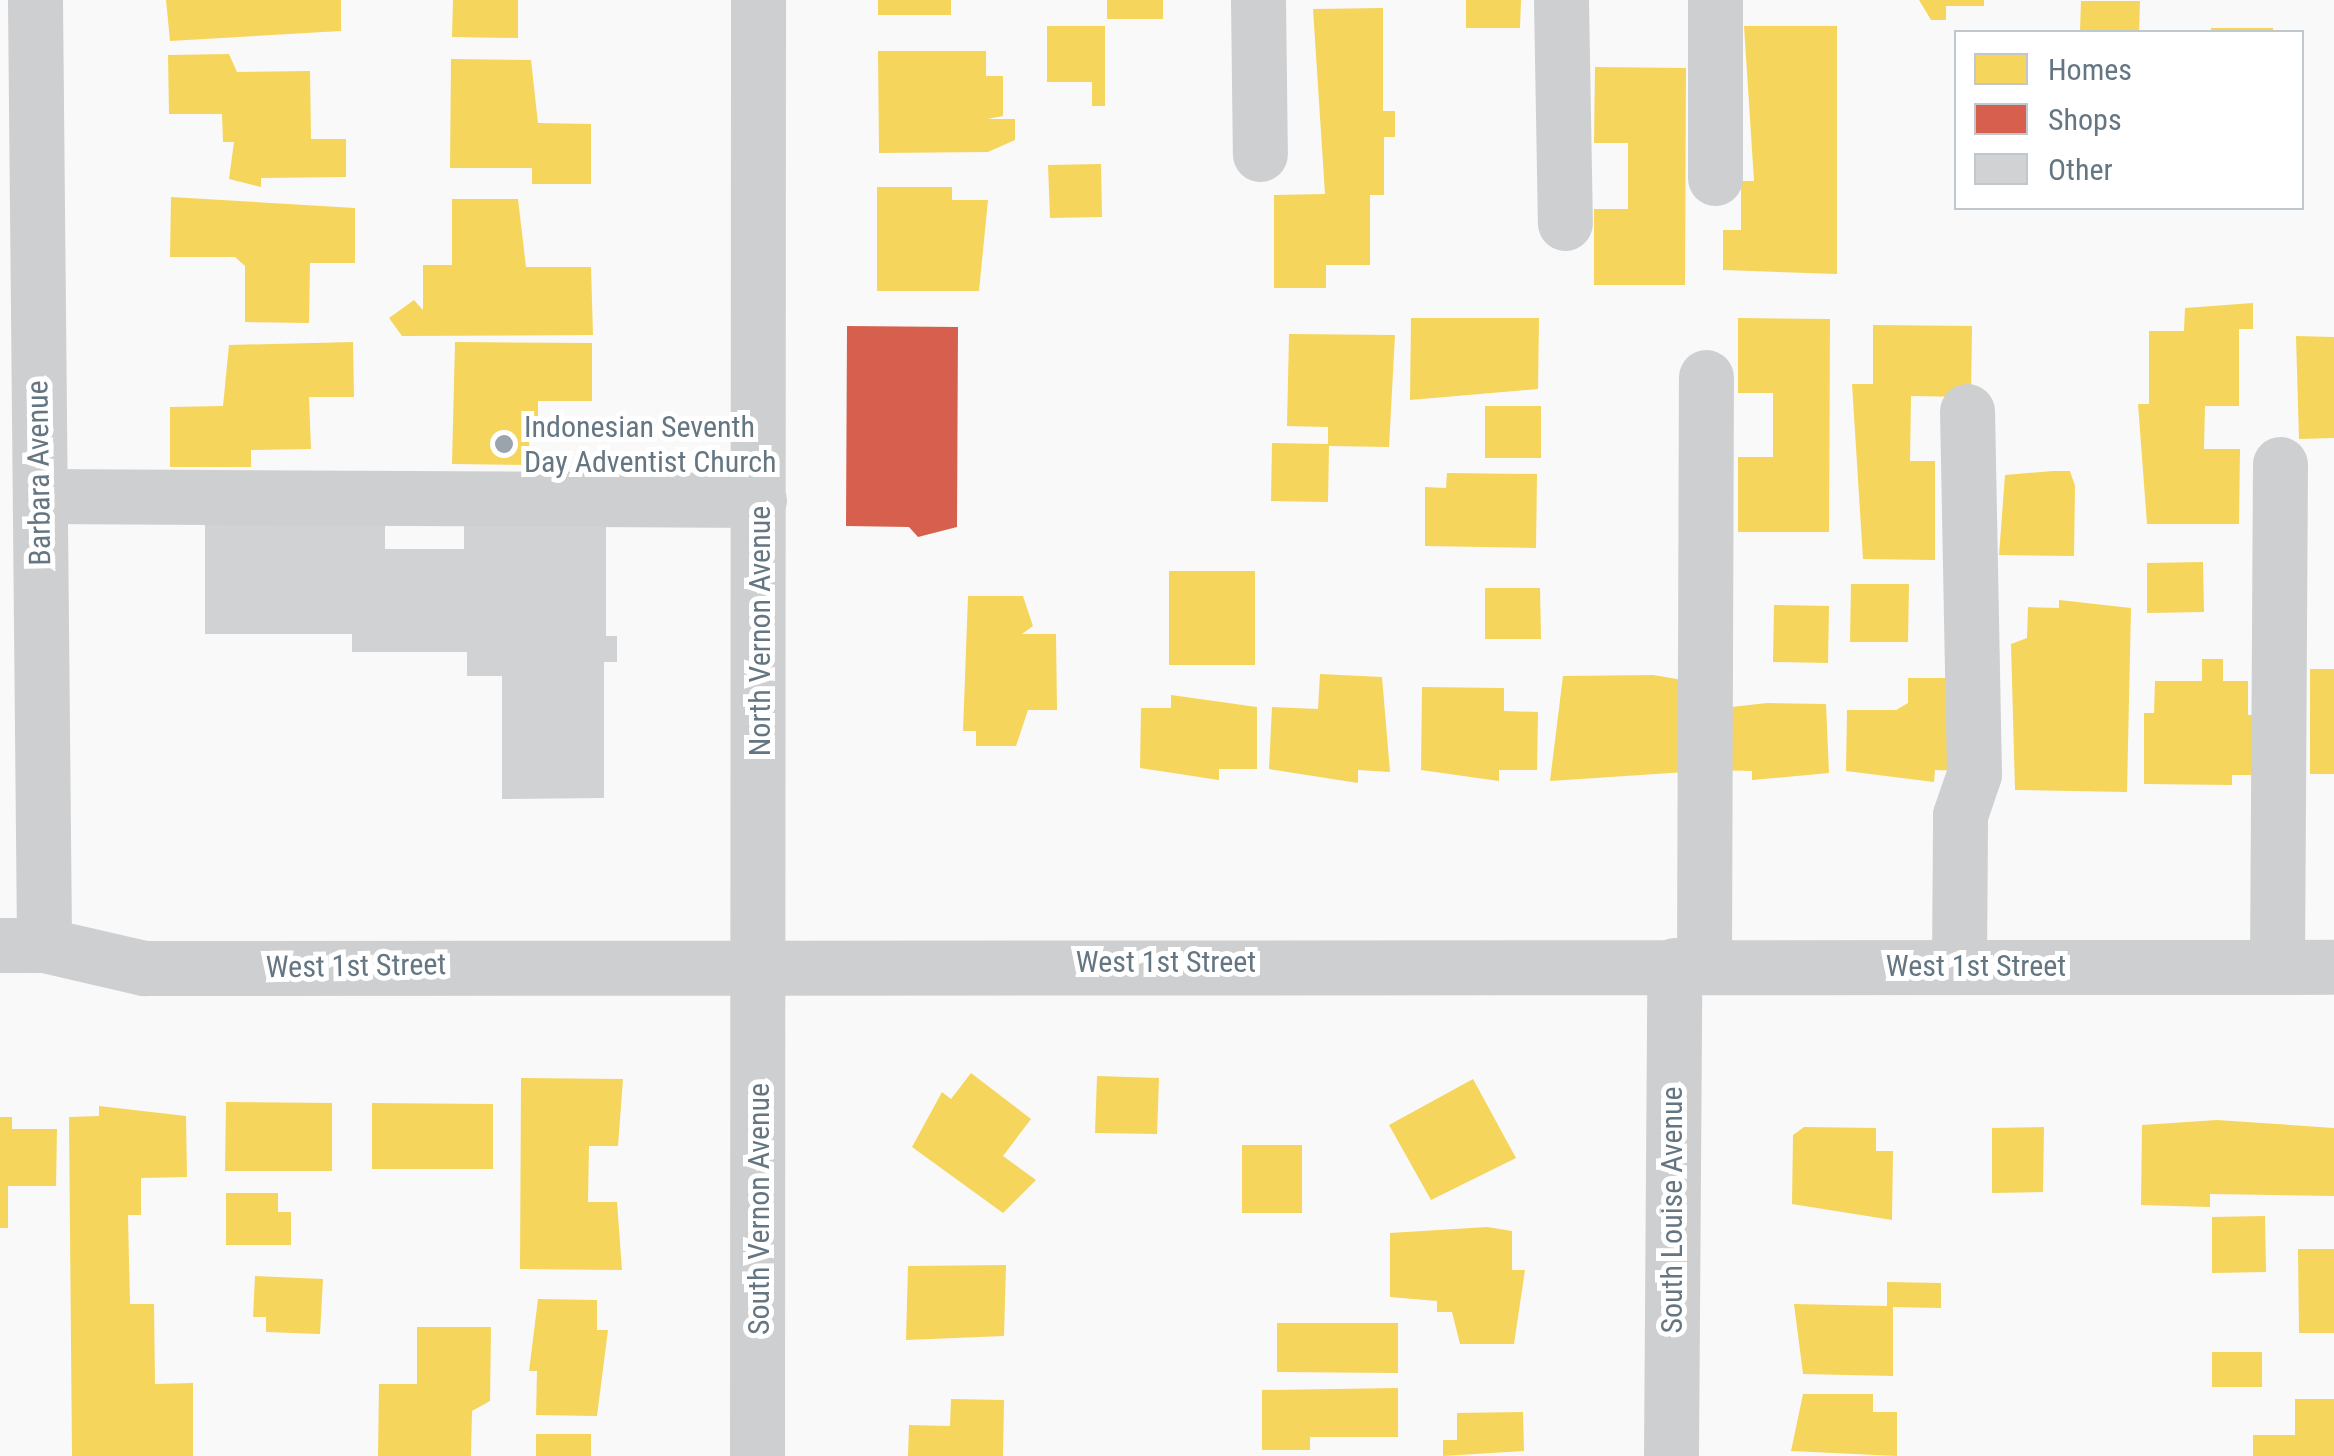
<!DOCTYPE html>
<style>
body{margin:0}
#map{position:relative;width:2334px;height:1456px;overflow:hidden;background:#f9f9f9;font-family:"Roboto Condensed",sans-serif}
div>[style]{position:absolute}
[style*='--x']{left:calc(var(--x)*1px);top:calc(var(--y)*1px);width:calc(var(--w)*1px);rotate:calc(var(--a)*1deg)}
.homes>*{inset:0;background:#f6d55c}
.shops>*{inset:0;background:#d6604d}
.building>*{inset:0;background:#d0d2d3}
.minor>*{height:55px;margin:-27.5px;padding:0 27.5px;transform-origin:27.5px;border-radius:27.5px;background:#cecfd0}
.dots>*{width:28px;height:28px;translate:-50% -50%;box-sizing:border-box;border:5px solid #fff;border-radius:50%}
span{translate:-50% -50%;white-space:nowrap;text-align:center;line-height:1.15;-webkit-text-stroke:10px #fff;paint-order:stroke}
.poi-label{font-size:30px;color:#657683}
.left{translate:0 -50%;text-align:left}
.street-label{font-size:30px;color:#657683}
.legend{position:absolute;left:1954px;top:30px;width:350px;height:180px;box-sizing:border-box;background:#fff;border:2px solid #c1c8cd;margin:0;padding:12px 18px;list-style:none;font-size:30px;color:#657683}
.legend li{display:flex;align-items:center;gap:20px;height:50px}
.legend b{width:50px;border:2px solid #c1c8cd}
</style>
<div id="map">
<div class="homes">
<i style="clip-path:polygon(166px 0,341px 0,341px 31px,170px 41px)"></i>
<i style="clip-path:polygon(453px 0,518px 0,518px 38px,452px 37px)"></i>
<i style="clip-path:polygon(878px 0,951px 0,951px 15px,878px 15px)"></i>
<i style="clip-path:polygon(1107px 0,1163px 0,1163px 19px,1107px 19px)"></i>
<i style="clip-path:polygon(1466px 0,1521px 0,1520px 28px,1466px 28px)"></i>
<i style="clip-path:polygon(1919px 0,1984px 0,1984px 6px,1946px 6px,1946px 20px,1931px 20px)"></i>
<i style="clip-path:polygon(2081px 1px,2140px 1px,2139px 32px,2080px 32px)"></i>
<i style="clip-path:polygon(1383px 8px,1383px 111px,1395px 111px,1395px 137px,1384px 137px,1384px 195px,1370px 195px,1370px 265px,1326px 265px,1326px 288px,1274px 288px,1274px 195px,1325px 194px,1313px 9px)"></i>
<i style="clip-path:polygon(1047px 26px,1105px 26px,1105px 106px,1092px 106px,1092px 82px,1047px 82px)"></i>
<i style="clip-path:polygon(1744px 26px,1837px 26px,1837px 274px,1723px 270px,1723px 230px,1741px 230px,1741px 181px,1754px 181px)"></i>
<i style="clip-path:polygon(2211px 28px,2273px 28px,2273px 32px,2211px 32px)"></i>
<i style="clip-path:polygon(878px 51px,986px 51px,986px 76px,1003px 76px,1003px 116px,987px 119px,1015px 119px,1015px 140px,988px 152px,879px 153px)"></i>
<i style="clip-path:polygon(229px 54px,237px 72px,310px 71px,311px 139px,346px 139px,346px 177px,261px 178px,261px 187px,229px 179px,234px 142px,223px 142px,222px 114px,169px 114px,168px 55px)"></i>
<i style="clip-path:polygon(451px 59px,531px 60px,538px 123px,591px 124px,591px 184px,532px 184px,532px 168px,450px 168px)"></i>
<i style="clip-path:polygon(1595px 67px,1686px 68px,1685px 285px,1594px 285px,1594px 209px,1628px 209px,1628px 143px,1594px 143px)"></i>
<i style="clip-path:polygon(1101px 164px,1102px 217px,1050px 218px,1048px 165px)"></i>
<i style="clip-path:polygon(877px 187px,952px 187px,952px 200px,988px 200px,979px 291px,877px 291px)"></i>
<i style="clip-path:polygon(171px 197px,355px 208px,355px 263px,310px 263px,309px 323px,245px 322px,245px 266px,235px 257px,170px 257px)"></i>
<i style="clip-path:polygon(452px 199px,518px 199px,526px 267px,591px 267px,593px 335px,402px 336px,389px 318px,414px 300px,423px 310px,423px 265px,452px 265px)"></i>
<i style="clip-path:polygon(2253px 303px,2253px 329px,2239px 329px,2239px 406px,2205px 406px,2204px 449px,2240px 449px,2239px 524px,2147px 524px,2138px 404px,2149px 404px,2149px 331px,2184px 331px,2185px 308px)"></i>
<i style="clip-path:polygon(1411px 318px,1539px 318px,1538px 389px,1410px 400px)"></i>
<i style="clip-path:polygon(1738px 318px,1830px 319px,1829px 532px,1738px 532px,1738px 457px,1773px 457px,1773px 393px,1738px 393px)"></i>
<i style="clip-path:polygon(1873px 325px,1972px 326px,1971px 397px,1911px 396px,1910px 461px,1935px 461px,1935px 560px,1863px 559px,1852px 384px,1873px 384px)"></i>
<i style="clip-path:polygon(1289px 334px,1395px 335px,1389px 447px,1329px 446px,1328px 502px,1271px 501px,1272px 443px,1328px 444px,1328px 427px,1287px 426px)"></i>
<i style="clip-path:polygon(2296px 336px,2334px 337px,2334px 438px,2299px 439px)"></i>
<i style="clip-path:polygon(353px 342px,354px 397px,309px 397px,311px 449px,251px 450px,251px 467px,170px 467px,170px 407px,223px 406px,229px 345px)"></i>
<i style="clip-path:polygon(455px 342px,592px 343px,592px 401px,538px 401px,538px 427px,527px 427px,532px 465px,452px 464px)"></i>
<i style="clip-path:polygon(1485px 406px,1541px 406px,1541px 458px,1485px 458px)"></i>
<i style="clip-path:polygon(2053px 471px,2070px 471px,2075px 486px,2074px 556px,1999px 555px,2005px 475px)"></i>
<i style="clip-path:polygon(1447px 473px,1537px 474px,1536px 548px,1425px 546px,1425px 487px,1446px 488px)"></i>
<i style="clip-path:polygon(2203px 562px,2204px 612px,2147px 613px,2147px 563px)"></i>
<i style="clip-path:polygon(1169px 571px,1255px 571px,1255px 665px,1169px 665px)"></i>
<i style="clip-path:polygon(1851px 584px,1909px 584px,1908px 642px,1850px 642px)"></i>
<i style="clip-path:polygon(1485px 588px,1540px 588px,1541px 639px,1485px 639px)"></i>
<i style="clip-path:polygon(968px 596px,1023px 596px,1033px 626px,1022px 634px,1056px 634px,1057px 710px,1028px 710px,1016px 746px,976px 746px,976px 731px,963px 731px)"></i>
<i style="clip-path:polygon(2059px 600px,2131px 608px,2127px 792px,2015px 790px,2011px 644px,2027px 638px,2028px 607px,2059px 608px)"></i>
<i style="clip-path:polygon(1774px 605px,1829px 606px,1828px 663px,1773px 662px)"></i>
<i style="clip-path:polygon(2202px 659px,2223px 659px,2223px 681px,2248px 681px,2248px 715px,2259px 715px,2259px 775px,2232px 775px,2232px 785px,2144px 784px,2144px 713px,2154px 713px,2155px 681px,2202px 681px)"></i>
<i style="clip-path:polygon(2310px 669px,2334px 669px,2334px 774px,2310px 774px)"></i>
<i style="clip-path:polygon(1320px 674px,1382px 677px,1390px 772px,1358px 770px,1358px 783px,1269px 769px,1272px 707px,1318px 709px)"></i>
<i style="clip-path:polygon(1653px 675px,1683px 680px,1686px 772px,1550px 781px,1563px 676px)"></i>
<i style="clip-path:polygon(1908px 678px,1964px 678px,1964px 771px,1935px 770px,1934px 782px,1846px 771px,1847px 710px,1896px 710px,1908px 703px)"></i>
<i style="clip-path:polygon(1422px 687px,1504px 688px,1504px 711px,1538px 712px,1537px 770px,1499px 770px,1499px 781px,1421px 770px)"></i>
<i style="clip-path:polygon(1171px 695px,1257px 707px,1257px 769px,1219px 769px,1219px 780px,1140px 768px,1141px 708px,1171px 708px)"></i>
<i style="clip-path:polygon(1767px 703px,1826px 704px,1829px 773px,1752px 780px,1752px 771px,1713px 770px,1714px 709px)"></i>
<i style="clip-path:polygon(971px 1073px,1031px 1119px,1003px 1156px,1036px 1180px,1003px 1213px,912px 1147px,942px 1092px,951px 1099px)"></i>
<i style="clip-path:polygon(1097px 1076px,1159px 1078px,1157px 1134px,1095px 1133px)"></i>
<i style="clip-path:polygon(521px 1078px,623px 1079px,618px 1146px,589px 1146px,588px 1202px,617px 1202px,622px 1270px,520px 1269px)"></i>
<i style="clip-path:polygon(1473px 1079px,1516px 1158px,1431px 1200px,1389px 1125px)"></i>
<i style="clip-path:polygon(226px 1102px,332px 1103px,332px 1171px,225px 1171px)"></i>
<i style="clip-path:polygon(372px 1103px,493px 1104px,493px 1169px,372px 1169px)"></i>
<i style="clip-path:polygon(99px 1106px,186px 1116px,187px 1177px,141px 1178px,141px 1215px,128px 1215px,130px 1304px,154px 1304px,155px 1384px,193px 1383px,193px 1456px,72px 1456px,69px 1117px,99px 1116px)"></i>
<i style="clip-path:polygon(0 1117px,12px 1117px,12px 1129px,57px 1129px,56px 1186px,8px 1186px,8px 1228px,0 1228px)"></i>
<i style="clip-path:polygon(2217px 1120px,2334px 1128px,2334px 1196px,2210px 1194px,2210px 1207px,2141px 1205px,2142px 1125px)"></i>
<i style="clip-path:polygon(1804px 1127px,1876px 1128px,1876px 1151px,1893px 1151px,1892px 1220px,1792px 1204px,1793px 1135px)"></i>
<i style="clip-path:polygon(2044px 1127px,2043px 1192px,1992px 1193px,1992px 1128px)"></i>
<i style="clip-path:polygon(1242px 1145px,1302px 1145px,1302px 1213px,1242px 1213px)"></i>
<i style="clip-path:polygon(226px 1193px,278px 1193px,278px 1212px,291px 1212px,291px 1245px,226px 1245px)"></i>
<i style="clip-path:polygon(2265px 1216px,2266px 1272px,2212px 1273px,2212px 1217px)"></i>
<i style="clip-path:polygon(1487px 1227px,1512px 1231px,1512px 1270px,1525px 1270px,1514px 1344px,1460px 1344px,1452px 1312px,1437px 1312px,1437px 1301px,1390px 1297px,1390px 1233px)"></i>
<i style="clip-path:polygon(2298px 1249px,2334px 1249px,2334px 1333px,2299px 1333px)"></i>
<i style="clip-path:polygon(1006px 1265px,1004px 1336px,906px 1340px,908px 1266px)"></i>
<i style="clip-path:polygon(255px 1276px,323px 1279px,320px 1334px,266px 1332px,266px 1317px,253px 1317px)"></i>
<i style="clip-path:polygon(1887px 1282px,1941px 1283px,1941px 1308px,1893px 1307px,1893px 1376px,1803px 1374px,1794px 1304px,1887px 1306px)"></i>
<i style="clip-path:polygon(538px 1299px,597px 1300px,597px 1330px,608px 1330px,597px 1416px,536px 1415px,537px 1371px,529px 1371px)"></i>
<i style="clip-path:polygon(1277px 1323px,1398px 1323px,1398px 1373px,1277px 1372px)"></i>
<i style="clip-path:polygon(417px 1327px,491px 1327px,490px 1401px,472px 1411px,471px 1456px,378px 1456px,379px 1384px,417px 1384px)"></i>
<i style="clip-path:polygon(2212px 1352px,2262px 1352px,2262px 1387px,2212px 1387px)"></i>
<i style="clip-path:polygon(1398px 1388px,1398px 1437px,1310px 1437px,1310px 1450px,1262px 1450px,1262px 1390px)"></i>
<i style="clip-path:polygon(1803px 1394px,1873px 1394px,1873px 1412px,1897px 1412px,1897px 1456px,1791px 1451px)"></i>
<i style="clip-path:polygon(951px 1399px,1004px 1400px,1003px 1456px,908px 1456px,909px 1425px,950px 1426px)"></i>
<i style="clip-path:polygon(2295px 1399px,2334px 1399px,2334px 1456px,2253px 1456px,2253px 1435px,2295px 1435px)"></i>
<i style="clip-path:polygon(1523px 1412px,1524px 1451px,1443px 1456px,1443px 1440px,1457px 1440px,1457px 1413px)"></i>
<i style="clip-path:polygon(536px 1434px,591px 1434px,591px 1456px,536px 1456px)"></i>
</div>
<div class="shops">
<i style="clip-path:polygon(847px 326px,958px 327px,957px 527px,918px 537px,909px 527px,846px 526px)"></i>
</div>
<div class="building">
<i style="clip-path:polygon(464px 521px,606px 524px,606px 636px,617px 636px,617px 662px,604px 662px,604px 798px,502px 799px,502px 676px,467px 676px,467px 652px,352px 652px,352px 634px,205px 634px,205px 523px,385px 523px,385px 549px,464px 549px)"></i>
</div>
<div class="minor">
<i style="--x:35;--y:0;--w:945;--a:89.45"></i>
<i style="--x:1258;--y:0;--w:154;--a:89.3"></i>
<i style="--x:1561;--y:0;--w:223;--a:89"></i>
<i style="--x:1715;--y:0;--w:178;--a:90"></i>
<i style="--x:40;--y:496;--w:719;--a:0.32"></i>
<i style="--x:0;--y:945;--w:44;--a:0"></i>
<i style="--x:44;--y:945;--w:103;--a:13"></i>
<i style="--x:144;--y:968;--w:2190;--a:-0.03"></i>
<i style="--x:1704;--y:965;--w:588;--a:-89.81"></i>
<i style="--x:1959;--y:966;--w:151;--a:-89.6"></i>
<i style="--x:1960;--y:815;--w:43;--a:-71.1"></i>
<i style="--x:1974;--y:774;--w:363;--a:-91.1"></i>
<i style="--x:2277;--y:967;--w:503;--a:-89.66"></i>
<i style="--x:757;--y:1456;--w:1456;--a:-89.96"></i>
<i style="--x:1671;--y:1456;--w:491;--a:-89.6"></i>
</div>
<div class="dots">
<i style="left:504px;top:444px;background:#99a4ac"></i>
</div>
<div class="poi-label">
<span class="left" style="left:524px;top:444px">Indonesian Seventh<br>Day Adventist Church</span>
</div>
<div class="street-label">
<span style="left:39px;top:473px;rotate:-91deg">Barbara Avenue</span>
<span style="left:760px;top:631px;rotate:-90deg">North Vernon Avenue</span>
<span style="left:1166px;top:962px">West 1st Street</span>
<span style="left:356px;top:966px;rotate:-1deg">West 1st Street</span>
<span style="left:1976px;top:966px">West 1st Street</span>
<span style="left:759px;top:1209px;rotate:-90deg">South Vernon Avenue</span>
<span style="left:1672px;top:1210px;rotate:-90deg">South Louise Avenue</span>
</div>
<ul class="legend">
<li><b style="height:28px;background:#f6d55c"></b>Homes</li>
<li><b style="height:28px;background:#d6604d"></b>Shops</li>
<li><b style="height:28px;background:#d0d2d3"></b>Other</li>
</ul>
</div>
